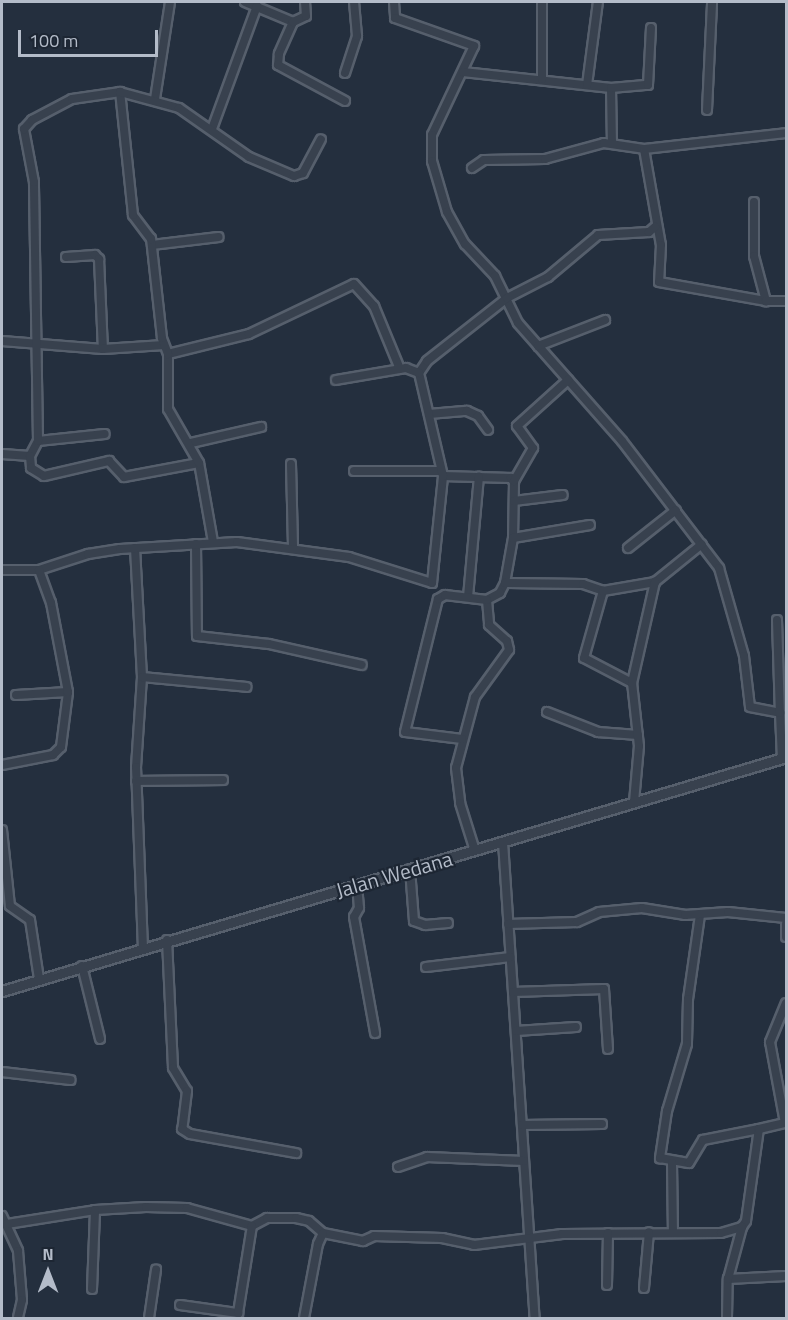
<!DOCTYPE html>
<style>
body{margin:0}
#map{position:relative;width:788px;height:1320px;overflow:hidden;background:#242f3e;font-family:"Titillium Web",sans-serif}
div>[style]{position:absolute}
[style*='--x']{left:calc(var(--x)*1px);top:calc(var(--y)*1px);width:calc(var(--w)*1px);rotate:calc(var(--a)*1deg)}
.roads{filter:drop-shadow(2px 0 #565f6c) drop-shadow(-2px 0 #565f6c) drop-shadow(0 2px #565f6c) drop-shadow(0 -2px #565f6c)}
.minor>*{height:8px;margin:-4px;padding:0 4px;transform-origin:4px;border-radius:4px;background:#38414e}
.tertiary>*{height:9px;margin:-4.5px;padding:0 4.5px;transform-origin:4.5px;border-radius:4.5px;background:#38414e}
span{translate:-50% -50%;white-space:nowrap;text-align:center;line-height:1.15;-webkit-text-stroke:4.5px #1d2633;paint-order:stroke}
.street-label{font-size:21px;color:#b4bcc9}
.frame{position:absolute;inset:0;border:3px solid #b4bcc9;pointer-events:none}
.north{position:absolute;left:18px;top:1242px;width:60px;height:60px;-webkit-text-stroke:4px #1d2633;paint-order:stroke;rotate:0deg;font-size:16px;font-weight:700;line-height:24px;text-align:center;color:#b4bcc9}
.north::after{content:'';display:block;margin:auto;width:21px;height:27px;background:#b4bcc9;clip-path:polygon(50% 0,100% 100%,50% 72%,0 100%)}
.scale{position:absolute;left:18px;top:30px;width:140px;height:27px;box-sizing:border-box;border:3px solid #b4bcc9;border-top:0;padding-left:8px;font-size:18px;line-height:21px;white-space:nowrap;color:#b4bcc9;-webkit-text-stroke:4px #1d2633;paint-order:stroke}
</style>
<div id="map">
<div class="roads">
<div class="minor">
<i style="--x:245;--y:2;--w:52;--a:22.6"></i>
<i style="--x:293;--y:22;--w:35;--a:114"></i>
<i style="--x:279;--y:54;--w:11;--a:95"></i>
<i style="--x:278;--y:65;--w:76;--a:28.2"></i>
<i style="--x:394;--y:2;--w:16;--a:86"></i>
<i style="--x:395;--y:18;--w:84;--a:19.5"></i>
<i style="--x:474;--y:46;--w:98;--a:115.3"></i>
<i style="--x:432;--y:135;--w:26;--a:90"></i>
<i style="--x:432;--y:161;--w:53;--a:73.6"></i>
<i style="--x:447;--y:212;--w:37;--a:61"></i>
<i style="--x:465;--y:244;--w:44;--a:46.8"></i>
<i style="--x:495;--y:276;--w:52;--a:63.9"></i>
<i style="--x:518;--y:323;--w:157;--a:48.6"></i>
<i style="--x:622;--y:441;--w:160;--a:52.6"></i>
<i style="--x:719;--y:568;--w:91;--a:74.1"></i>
<i style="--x:744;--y:656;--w:51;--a:83.3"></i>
<i style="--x:750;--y:707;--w:31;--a:11"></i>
<i style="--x:780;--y:713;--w:45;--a:87.5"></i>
<i style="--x:293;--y:22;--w:14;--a:-25"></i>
<i style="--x:306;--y:16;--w:14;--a:-94"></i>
<i style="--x:463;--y:72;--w:149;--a:6.2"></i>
<i style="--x:611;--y:88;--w:55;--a:89"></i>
<i style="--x:345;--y:73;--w:39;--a:-72"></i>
<i style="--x:357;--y:36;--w:34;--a:-95"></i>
<i style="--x:542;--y:79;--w:77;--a:-90"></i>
<i style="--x:587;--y:85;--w:84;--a:-82.5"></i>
<i style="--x:611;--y:88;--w:37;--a:-5"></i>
<i style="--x:648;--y:85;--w:57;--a:-87"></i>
<i style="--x:155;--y:99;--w:98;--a:-81.2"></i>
<i style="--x:707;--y:110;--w:108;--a:-87.3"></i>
<i style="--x:212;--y:129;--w:131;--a:-69.9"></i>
<i style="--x:644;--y:149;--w:97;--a:80"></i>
<i style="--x:661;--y:245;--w:37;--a:93"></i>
<i style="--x:659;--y:282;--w:109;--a:10.1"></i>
<i style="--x:472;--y:168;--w:14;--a:-34"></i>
<i style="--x:484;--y:160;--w:61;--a:-0.9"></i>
<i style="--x:545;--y:159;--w:61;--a:-15.2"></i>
<i style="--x:604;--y:143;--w:40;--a:8.5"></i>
<i style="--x:644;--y:149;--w:143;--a:-6.4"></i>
<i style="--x:754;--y:202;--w:54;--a:90"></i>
<i style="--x:754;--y:256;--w:47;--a:75.1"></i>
<i style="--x:766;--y:301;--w:20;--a:0"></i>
<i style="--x:152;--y:245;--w:67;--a:-6.8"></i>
<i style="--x:66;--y:257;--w:29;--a:-4"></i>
<i style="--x:95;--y:255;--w:6;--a:45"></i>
<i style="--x:99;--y:259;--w:90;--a:87.5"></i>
<i style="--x:2;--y:341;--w:101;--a:4.5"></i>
<i style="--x:103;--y:349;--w:61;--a:-3.8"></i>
<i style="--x:538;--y:346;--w:72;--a:-21.2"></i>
<i style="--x:168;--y:354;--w:83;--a:-13.9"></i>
<i style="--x:249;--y:334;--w:116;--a:-25.5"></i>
<i style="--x:354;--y:284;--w:30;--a:48"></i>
<i style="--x:374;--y:306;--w:68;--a:67.6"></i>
<i style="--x:419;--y:373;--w:14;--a:-56"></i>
<i style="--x:427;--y:361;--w:102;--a:-38.2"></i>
<i style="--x:507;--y:298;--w:46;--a:-27.1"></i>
<i style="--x:548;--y:277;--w:65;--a:-40"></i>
<i style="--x:598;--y:235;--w:51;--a:-3.4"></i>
<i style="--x:649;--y:232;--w:8;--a:-40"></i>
<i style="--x:429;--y:414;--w:38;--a:-5"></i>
<i style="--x:467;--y:411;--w:12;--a:24"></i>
<i style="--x:478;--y:416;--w:17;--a:54"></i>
<i style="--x:38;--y:441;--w:67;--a:-6"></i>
<i style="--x:191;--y:443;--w:72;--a:-12.9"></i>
<i style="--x:2;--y:454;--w:28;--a:4"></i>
<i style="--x:30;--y:456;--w:17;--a:-62"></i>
<i style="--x:38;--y:441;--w:259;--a:-90.9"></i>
<i style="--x:34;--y:182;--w:54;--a:-100.7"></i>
<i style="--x:24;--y:129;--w:12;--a:-48"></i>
<i style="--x:32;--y:120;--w:45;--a:-27.7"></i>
<i style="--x:72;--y:99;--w:49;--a:-8.3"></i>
<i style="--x:30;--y:456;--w:12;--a:85"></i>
<i style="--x:31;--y:468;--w:15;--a:32"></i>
<i style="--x:44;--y:476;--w:67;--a:-13"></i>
<i style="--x:109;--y:461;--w:22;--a:47"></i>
<i style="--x:124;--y:477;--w:76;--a:-10.6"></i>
<i style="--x:291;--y:464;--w:83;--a:88.6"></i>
<i style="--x:354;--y:471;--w:87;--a:0"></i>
<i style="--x:443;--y:476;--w:68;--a:1.7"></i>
<i style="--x:511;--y:478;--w:5;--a:53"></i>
<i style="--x:514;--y:482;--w:56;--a:91"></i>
<i style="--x:513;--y:538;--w:46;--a:100.1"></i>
<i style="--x:505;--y:583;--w:11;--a:117"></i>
<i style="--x:500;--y:593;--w:15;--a:152"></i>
<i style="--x:487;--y:600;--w:25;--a:85"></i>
<i style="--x:489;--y:625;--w:24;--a:42"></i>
<i style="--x:507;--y:641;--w:9;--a:77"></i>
<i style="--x:509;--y:650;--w:58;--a:125.9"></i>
<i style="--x:475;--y:697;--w:73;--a:105"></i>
<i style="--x:456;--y:768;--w:35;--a:83"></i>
<i style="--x:460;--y:803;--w:50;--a:72.6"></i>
<i style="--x:514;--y:481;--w:38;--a:-60"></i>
<i style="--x:533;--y:448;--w:27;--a:-126"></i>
<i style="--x:517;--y:426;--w:69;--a:-42"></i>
<i style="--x:514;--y:501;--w:49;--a:-7"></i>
<i style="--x:513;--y:538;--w:78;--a:-9.6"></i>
<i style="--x:213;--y:542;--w:80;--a:-100"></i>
<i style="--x:199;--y:463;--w:62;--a:-119.9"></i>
<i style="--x:168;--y:409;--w:55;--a:-90"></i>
<i style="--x:168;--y:354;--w:17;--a:-111"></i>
<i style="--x:162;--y:338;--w:100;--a:-96.3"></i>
<i style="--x:151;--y:239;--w:30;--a:-127"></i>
<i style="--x:133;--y:215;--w:124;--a:-96"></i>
<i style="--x:120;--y:92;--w:61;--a:15.2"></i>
<i style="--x:179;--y:108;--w:85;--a:35"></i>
<i style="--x:249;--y:157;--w:49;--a:22.9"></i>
<i style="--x:294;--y:176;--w:9;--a:-18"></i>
<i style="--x:303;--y:173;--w:38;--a:-62"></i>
<i style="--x:196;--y:544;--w:92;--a:89.4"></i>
<i style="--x:197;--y:636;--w:72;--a:6.3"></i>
<i style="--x:269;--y:644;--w:95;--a:12.7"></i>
<i style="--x:135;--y:548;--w:129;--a:86.9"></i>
<i style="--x:142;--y:677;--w:90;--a:93.8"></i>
<i style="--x:136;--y:767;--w:180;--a:87.8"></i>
<i style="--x:628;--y:548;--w:61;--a:-38.4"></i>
<i style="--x:2;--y:570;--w:37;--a:0"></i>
<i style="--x:39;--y:570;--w:52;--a:-18.1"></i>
<i style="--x:88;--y:554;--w:32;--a:-9"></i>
<i style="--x:120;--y:549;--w:117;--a:-3.4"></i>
<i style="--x:237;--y:542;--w:113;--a:7.6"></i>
<i style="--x:349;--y:557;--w:87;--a:17.4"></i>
<i style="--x:432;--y:583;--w:108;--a:-84.1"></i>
<i style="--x:443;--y:476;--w:106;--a:-103.1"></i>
<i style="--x:419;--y:373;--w:14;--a:-159"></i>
<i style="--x:406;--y:368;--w:71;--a:170.3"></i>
<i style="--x:505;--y:583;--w:78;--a:0.7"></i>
<i style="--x:583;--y:584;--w:21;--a:19"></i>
<i style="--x:468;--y:597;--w:121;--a:-84.8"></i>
<i style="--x:777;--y:620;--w:93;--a:88.2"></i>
<i style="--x:142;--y:677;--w:105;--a:5.4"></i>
<i style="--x:632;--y:683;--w:54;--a:-152.5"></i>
<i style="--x:584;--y:658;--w:70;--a:-74.2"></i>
<i style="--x:603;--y:591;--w:53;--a:-9.8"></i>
<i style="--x:655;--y:582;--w:60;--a:-39"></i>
<i style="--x:16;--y:695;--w:52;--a:-3.3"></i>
<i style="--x:547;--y:712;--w:55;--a:21.4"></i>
<i style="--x:598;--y:732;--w:40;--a:4.3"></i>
<i style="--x:462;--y:739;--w:57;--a:-173"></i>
<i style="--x:405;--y:732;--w:137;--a:-76.1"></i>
<i style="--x:438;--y:599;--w:8;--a:-30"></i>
<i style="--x:445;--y:595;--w:42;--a:6.8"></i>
<i style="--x:2;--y:765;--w:52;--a:-11.1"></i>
<i style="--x:53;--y:755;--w:11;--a:-45"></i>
<i style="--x:61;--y:747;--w:55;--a:-82.7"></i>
<i style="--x:68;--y:692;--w:91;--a:-100.8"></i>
<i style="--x:51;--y:603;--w:35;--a:-110"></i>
<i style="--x:136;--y:781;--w:87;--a:-0.7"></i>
<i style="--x:634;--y:802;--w:56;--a:-84.9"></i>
<i style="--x:639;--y:746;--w:63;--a:-96.3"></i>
<i style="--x:632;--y:683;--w:104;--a:-77.2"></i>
<i style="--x:2;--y:830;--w:76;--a:84"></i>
<i style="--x:10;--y:906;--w:24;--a:35"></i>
<i style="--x:30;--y:920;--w:60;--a:81.3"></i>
<i style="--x:503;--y:842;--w:477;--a:86.2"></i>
<i style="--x:410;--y:869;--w:52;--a:85.6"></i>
<i style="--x:414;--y:921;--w:12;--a:20"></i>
<i style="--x:425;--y:925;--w:23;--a:-5"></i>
<i style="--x:357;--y:885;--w:23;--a:85"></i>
<i style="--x:359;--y:908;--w:10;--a:119"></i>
<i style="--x:354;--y:917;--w:118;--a:79.7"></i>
<i style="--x:700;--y:915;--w:85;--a:98.1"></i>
<i style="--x:688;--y:999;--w:45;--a:91.3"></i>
<i style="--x:687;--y:1044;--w:70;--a:106.6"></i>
<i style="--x:667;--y:1111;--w:48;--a:98.5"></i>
<i style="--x:660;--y:1158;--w:29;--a:10"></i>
<i style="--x:689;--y:1163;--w:27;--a:-59"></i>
<i style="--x:703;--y:1140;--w:57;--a:-11.1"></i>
<i style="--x:508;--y:924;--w:69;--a:-1.7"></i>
<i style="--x:577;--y:922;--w:24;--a:-24"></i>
<i style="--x:599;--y:912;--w:43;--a:-5.3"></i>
<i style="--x:642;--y:908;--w:44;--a:9.2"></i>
<i style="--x:685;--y:915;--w:43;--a:-4"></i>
<i style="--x:728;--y:912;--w:58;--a:5.9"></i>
<i style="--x:786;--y:924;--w:13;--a:90"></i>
<i style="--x:167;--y:940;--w:128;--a:87.3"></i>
<i style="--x:173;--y:1068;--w:27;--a:59"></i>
<i style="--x:187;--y:1091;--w:38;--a:97"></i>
<i style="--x:182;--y:1129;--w:9;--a:32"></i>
<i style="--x:190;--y:1134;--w:108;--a:10.2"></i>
<i style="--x:82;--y:966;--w:75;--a:76.1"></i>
<i style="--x:426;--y:967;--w:85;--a:-6.8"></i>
<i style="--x:513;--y:992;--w:91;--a:-1.9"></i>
<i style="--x:604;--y:989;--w:60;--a:86.2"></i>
<i style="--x:516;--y:1031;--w:60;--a:-3.8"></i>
<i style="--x:2;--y:1072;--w:69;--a:6.6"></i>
<i style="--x:785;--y:1123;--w:82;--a:-100.5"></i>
<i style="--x:770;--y:1042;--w:42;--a:-67.7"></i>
<i style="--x:522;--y:1125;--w:80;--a:-0.7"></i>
<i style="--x:672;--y:1163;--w:68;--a:89.2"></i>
<i style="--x:398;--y:1167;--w:31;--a:-19"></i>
<i style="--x:427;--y:1157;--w:97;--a:2.4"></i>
<i style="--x:2;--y:1216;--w:38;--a:65"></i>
<i style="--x:18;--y:1251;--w:49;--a:85.3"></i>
<i style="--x:22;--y:1300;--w:18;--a:103"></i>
<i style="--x:7;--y:1224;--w:89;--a:-9"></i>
<i style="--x:95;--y:1210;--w:51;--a:-3.4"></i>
<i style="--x:146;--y:1207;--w:41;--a:1.4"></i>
<i style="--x:187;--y:1208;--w:67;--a:15.5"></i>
<i style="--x:252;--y:1226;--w:17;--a:-28"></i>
<i style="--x:267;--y:1218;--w:29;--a:0"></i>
<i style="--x:296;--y:1218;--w:13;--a:13"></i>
<i style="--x:309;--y:1221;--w:18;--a:41"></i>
<i style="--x:323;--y:1233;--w:41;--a:11.3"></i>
<i style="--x:363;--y:1241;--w:12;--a:-24"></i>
<i style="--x:374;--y:1236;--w:68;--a:1.7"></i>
<i style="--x:442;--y:1238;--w:33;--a:12"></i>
<i style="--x:474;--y:1245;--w:89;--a:-7.1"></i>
<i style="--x:562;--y:1234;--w:159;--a:-0.4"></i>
<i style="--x:721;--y:1233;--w:22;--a:-16"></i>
<i style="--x:742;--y:1227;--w:7;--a:-56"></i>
<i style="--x:746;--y:1221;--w:93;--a:-82"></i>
<i style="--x:759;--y:1129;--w:28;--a:-13"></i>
<i style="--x:728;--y:1279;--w:58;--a:-3"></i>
<i style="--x:607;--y:1285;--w:52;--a:-88.9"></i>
<i style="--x:644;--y:1288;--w:56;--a:-84.9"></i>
<i style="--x:92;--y:1289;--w:79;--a:-87.8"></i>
<i style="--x:180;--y:1305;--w:59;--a:7.9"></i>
<i style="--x:238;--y:1313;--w:88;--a:-80.9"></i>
<i style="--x:149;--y:1318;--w:49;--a:-81.7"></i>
<i style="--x:304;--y:1318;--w:75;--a:-79.3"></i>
<i style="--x:318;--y:1244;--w:12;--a:-66"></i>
<i style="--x:727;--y:1318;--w:39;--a:-89"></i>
<i style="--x:728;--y:1279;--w:54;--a:-74.9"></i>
</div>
<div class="tertiary">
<i style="--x:2;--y:991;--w:818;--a:-16.62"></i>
</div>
</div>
<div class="street-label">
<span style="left:394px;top:874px;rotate:-16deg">Jalan Wedana</span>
</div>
<div class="frame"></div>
<div class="north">N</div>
<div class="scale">100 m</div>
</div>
